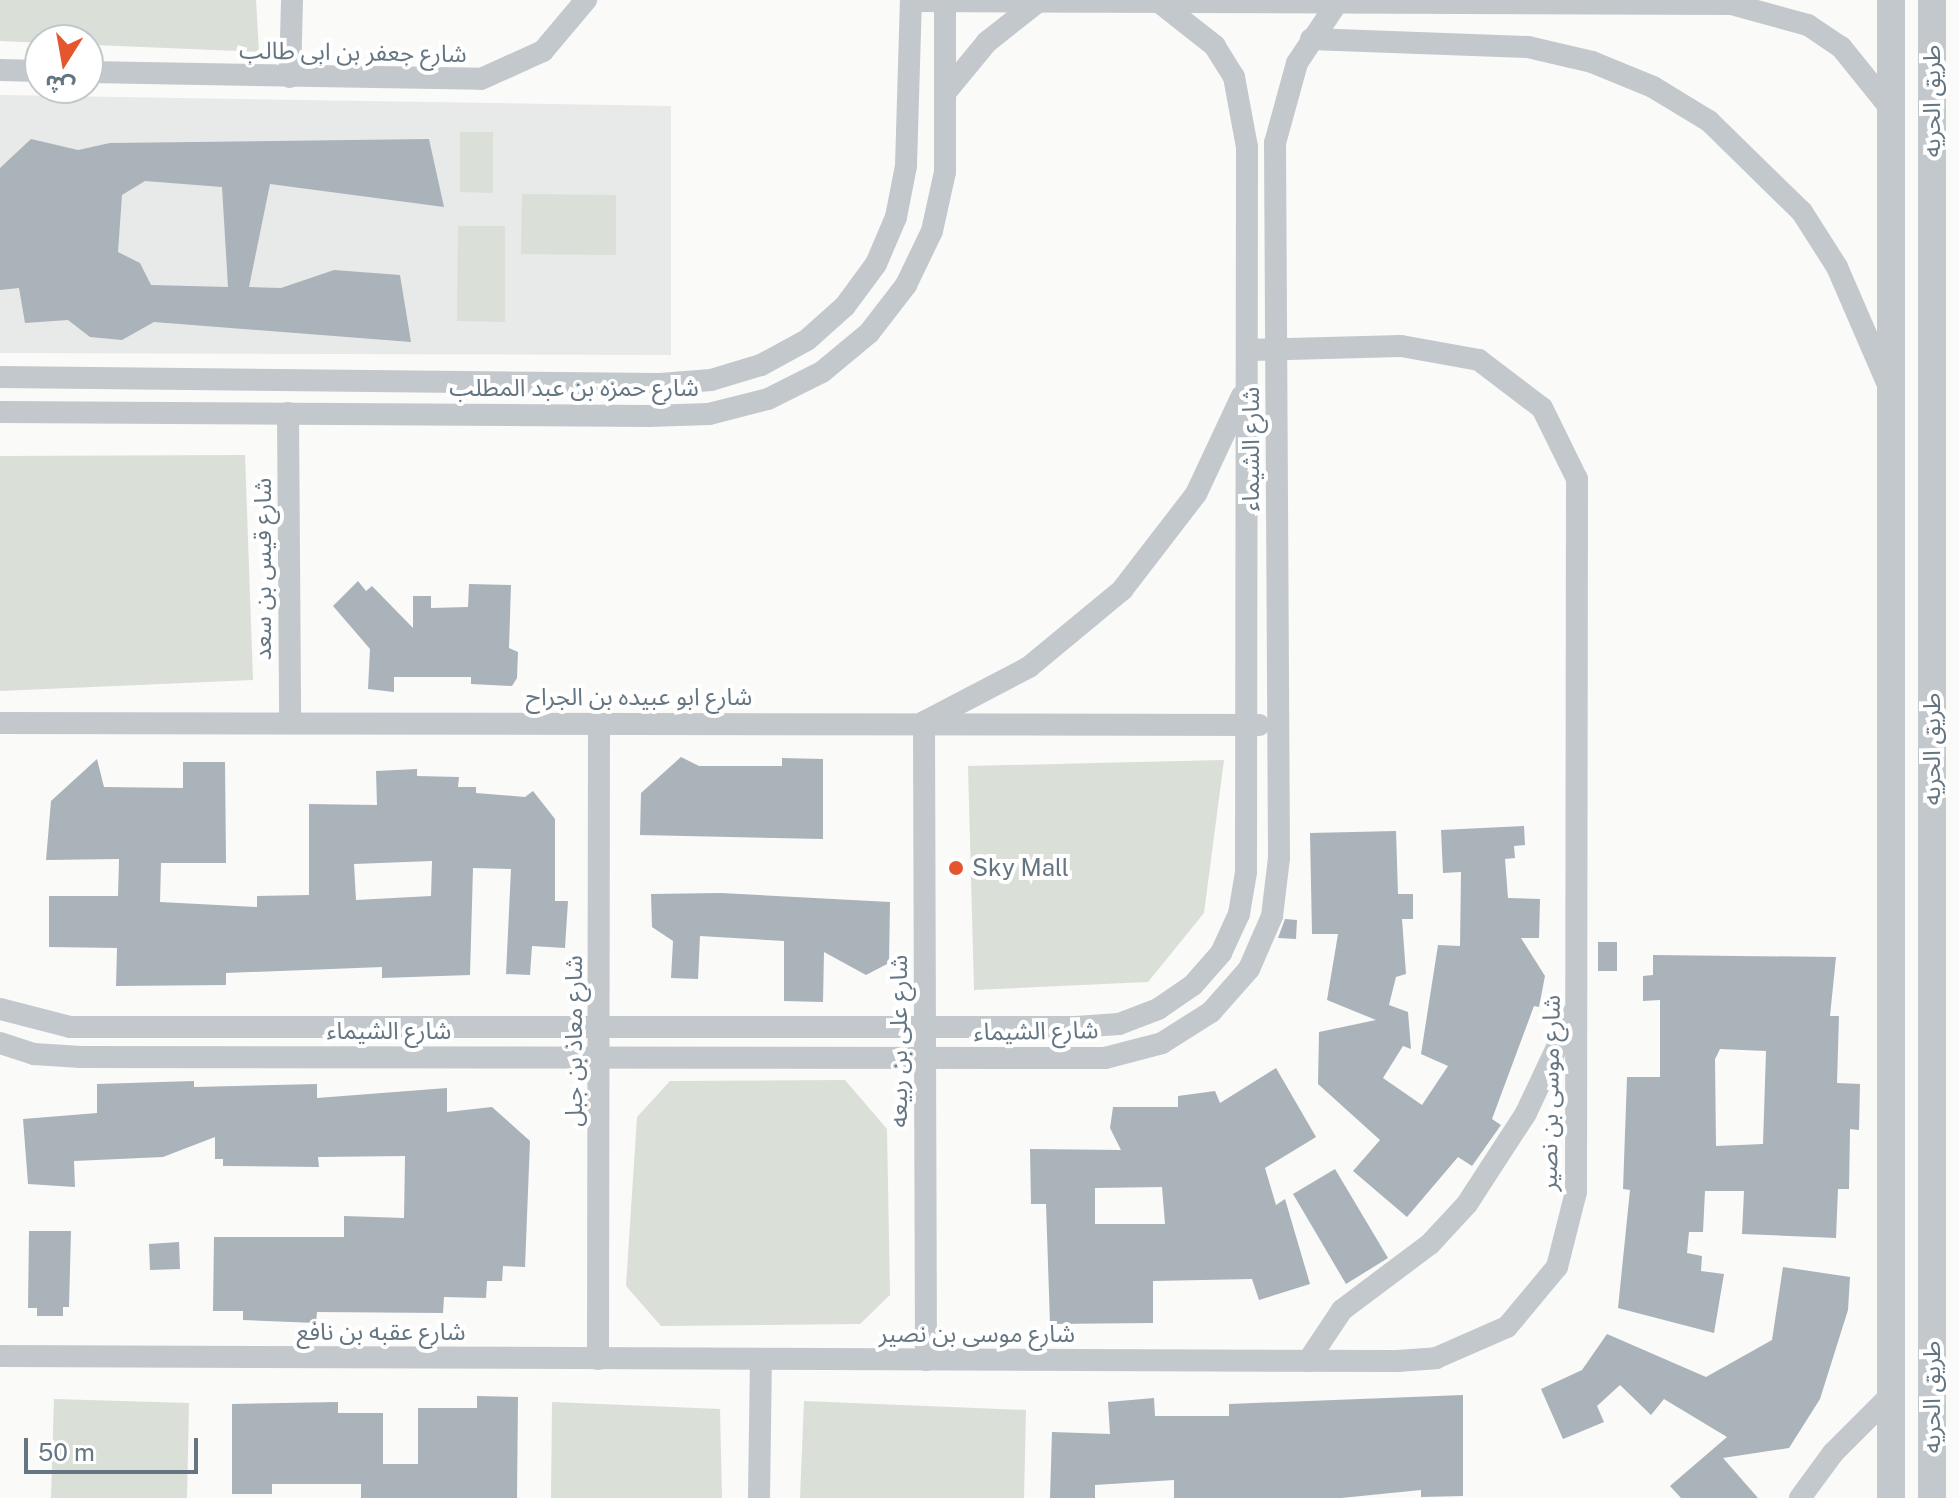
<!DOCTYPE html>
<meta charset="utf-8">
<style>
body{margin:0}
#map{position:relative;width:1959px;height:1498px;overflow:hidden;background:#fafaf8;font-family:"Public Sans","Noto Sans Arabic",sans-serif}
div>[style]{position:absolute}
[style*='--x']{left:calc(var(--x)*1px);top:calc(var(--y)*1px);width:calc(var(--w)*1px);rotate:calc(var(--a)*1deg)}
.built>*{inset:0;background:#e8e9e9}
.green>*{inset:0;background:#dadfd7}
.building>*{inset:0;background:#aab3b9}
.minor>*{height:22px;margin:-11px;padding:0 11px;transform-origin:11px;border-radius:11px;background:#c3c8cc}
.tertiary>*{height:28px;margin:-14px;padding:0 14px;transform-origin:14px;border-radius:14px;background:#c3c8cc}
.dots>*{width:22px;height:22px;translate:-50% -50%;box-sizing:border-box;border:4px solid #fff;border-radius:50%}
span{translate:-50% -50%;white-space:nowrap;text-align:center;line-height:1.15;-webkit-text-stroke:8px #fff;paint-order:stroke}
.street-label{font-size:24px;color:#657683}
.poi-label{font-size:24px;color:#657683}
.left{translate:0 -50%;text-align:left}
.north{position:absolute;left:24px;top:24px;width:80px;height:80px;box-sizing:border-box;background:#fff;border:2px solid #c1c8cd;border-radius:50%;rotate:191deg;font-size:22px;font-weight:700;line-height:32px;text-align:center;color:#657683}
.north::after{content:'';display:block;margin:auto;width:28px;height:36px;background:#e4572e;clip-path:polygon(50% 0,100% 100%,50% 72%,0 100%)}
.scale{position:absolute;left:24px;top:1438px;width:174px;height:36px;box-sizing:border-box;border:4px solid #657683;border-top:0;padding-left:10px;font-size:24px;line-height:28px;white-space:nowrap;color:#657683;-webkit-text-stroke:6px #fff;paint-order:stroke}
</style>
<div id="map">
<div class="built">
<i style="clip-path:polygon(0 95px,671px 106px,671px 355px,0 353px)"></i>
</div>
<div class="green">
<i style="clip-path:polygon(0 0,256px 0,259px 52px,0 41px)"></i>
<i style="clip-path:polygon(460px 132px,493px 132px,493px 193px,460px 192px)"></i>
<i style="clip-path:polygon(522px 194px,616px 195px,616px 255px,521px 254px)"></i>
<i style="clip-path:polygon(458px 226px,505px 226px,505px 322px,457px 321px)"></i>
<i style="clip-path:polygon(245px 455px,253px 680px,0 691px,0 456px)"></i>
<i style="clip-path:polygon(1224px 760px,1204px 913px,1148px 982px,974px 990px,968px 766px)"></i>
<i style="clip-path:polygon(845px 1080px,887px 1129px,890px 1295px,860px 1324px,661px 1326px,626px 1286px,637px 1117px,670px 1081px)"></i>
<i style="clip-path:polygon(54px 1399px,189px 1403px,187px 1498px,51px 1498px)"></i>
<i style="clip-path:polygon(804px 1401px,1026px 1410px,1024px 1498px,800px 1498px)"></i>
<i style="clip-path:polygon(552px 1402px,720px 1409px,722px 1498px,551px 1498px)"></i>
</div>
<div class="building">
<i style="clip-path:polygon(evenodd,31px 139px,78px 150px,110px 143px,429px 139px,444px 207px,270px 184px,249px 287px,281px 288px,334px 270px,400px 275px,411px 342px,154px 322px,122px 340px,90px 337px,68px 320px,25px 323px,19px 288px,0 290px,0 168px,31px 139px,145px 181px,222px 187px,228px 287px,151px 285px,140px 263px,118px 252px,122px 195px,145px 181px)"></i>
<i style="clip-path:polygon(358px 581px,366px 591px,372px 586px,413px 628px,413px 596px,431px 596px,431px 608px,468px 607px,469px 584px,511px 585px,509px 648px,518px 652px,517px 678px,512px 686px,471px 684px,471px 677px,394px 677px,394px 692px,368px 689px,370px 649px,333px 606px)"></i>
<i style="clip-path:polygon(681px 757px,699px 766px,782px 766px,782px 758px,823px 759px,823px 839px,640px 835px,641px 793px)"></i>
<i style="clip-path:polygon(evenodd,97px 759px,104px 787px,183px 788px,183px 762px,225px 762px,226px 863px,161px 863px,160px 902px,257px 907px,257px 896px,309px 895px,309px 804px,377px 805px,376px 771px,417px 769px,417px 776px,459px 777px,458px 787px,476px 787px,476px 793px,525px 797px,533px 791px,555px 819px,555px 901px,568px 901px,565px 948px,532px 946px,530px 975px,506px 974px,511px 869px,473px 868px,470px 975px,382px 978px,382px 967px,226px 973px,226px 985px,116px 986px,117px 948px,49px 947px,49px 896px,118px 896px,119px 859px,46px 860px,51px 801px,97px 759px,432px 861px,431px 896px,356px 900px,354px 864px,432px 861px)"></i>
<i style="clip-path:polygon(1524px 826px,1525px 845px,1514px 846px,1515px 858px,1505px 859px,1508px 898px,1540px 899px,1539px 938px,1521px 938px,1545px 976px,1539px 1007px,1534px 1006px,1492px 1119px,1501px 1125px,1472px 1166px,1458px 1157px,1407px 1217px,1353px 1171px,1380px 1140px,1318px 1084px,1319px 1032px,1376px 1020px,1327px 1000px,1338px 934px,1312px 934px,1310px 833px,1396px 831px,1398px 894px,1413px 894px,1413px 919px,1402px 919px,1406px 974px,1396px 977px,1389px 1005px,1408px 1012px,1411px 1049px,1403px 1046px,1383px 1078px,1422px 1105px,1448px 1066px,1421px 1054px,1438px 945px,1460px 946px,1461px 872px,1443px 873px,1441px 830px)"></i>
<i style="clip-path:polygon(721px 893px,890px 902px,889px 963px,866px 975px,824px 952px,823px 1002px,784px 1001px,784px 941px,700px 936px,698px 979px,671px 978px,673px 941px,652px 927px,651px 894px)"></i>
<i style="clip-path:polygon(1285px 919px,1297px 920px,1296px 939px,1278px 938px)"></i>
<i style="clip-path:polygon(1598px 942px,1617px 942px,1617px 971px,1598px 971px)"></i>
<i style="clip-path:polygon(evenodd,1653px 955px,1836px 957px,1830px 1016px,1839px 1016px,1837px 1083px,1860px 1084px,1859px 1130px,1850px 1129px,1849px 1189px,1838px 1189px,1836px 1238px,1742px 1234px,1744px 1191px,1705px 1191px,1703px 1232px,1689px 1232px,1687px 1253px,1702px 1256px,1701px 1271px,1724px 1274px,1714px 1333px,1618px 1308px,1630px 1190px,1623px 1189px,1627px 1077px,1660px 1077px,1660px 1000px,1643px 1001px,1643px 976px,1653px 975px,1653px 955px,1720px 1049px,1766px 1051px,1763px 1144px,1716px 1146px,1715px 1059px,1720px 1049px)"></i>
<i style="clip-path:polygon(evenodd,1276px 1068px,1316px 1137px,1265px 1168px,1276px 1205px,1285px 1199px,1310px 1284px,1259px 1300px,1252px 1279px,1153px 1281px,1153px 1323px,1050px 1324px,1046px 1204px,1031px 1204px,1030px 1149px,1121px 1150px,1110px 1128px,1113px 1107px,1178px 1107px,1178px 1096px,1215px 1091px,1220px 1103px,1276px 1068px,1162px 1187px,1165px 1224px,1095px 1224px,1095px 1188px,1162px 1187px)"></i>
<i style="clip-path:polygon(194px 1081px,194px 1087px,317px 1084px,317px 1098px,447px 1088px,447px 1112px,492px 1107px,530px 1141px,525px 1267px,503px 1266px,502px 1281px,487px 1281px,486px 1298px,444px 1297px,443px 1313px,317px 1312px,316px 1323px,243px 1320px,243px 1311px,213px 1311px,214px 1237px,344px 1237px,344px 1216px,404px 1218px,405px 1156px,318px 1157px,319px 1167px,223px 1166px,223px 1159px,215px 1159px,215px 1137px,163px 1157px,74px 1161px,75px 1187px,28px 1184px,23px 1119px,97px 1113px,97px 1084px)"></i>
<i style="clip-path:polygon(1335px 1169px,1388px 1258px,1346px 1284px,1293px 1194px)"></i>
<i style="clip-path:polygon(29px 1231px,71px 1231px,69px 1307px,63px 1307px,63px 1316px,37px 1316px,37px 1308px,28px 1308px)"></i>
<i style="clip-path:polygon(179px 1242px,180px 1269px,150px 1270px,149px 1244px)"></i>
<i style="clip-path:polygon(1783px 1267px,1850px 1277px,1848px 1310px,1820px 1399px,1789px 1448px,1723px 1458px,1758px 1498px,1681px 1498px,1670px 1486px,1727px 1437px,1664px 1399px,1651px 1415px,1620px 1385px,1597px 1406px,1604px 1422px,1563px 1439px,1541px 1389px,1582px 1370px,1607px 1334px,1706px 1377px,1772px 1340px)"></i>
<i style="clip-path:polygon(1463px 1395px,1463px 1496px,1421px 1497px,1421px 1490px,1341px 1498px,1174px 1498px,1174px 1480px,1095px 1485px,1095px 1498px,1050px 1498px,1052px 1432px,1110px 1434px,1108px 1402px,1154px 1398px,1155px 1416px,1229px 1416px,1229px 1404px)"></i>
<i style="clip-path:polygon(477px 1396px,518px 1397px,517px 1498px,361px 1498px,361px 1484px,272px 1484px,272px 1494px,232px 1494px,232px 1404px,338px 1402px,338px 1413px,383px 1413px,383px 1464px,418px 1464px,418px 1408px,477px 1408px)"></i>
</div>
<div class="minor">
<i style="--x:911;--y:1;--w:820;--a:0.21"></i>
<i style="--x:1731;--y:4;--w:80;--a:15.3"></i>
<i style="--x:1808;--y:25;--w:40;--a:34"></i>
<i style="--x:1841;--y:47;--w:80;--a:51.1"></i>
<i style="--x:1311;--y:39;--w:217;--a:2.1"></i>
<i style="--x:1528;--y:47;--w:66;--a:13.2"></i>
<i style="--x:1592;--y:62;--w:66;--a:22.3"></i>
<i style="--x:1653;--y:87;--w:66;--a:31.3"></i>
<i style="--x:1709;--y:121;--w:130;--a:44.4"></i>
<i style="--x:1802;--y:212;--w:65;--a:57.5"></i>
<i style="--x:1837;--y:267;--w:129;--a:66.6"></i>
<i style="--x:0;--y:70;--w:40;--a:1.4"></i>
<i style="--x:88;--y:72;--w:393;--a:1"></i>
<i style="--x:481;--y:79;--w:68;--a:-24.3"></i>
<i style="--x:543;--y:51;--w:67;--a:-49.9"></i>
<i style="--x:290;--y:77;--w:77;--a:-88.5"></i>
<i style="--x:945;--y:93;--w:66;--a:-50.5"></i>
<i style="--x:987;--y:42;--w:66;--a:-38.3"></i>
<i style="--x:0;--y:377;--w:660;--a:0.61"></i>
<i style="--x:660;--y:384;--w:51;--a:-4.5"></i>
<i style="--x:711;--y:380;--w:52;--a:-16.7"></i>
<i style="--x:761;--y:365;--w:52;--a:-28.5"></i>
<i style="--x:807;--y:340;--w:51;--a:-41.8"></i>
<i style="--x:845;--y:306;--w:52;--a:-53.6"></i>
<i style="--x:876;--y:264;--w:51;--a:-66.9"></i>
<i style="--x:896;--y:217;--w:52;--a:-78.9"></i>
<i style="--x:906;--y:166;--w:166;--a:-88.3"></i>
<i style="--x:0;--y:412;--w:648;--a:0.35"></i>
<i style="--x:648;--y:416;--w:61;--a:-1.9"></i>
<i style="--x:709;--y:414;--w:61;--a:-14.3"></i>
<i style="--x:768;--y:399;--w:60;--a:-26.6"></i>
<i style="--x:822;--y:372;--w:61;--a:-39.7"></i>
<i style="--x:869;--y:333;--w:61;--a:-52.4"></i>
<i style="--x:906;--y:285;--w:60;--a:-64.3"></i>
<i style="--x:932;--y:231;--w:60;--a:-77.6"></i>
<i style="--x:945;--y:172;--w:172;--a:-90"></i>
<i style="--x:288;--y:413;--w:310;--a:89.6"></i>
<i style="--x:0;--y:723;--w:1259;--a:0.09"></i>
<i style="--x:0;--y:1009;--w:72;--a:14.4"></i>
<i style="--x:70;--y:1027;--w:1006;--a:0"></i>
<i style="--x:1076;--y:1027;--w:43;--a:-4"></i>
<i style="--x:1119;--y:1024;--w:42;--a:-21"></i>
<i style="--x:1158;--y:1009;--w:42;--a:-34.4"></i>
<i style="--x:1193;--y:985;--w:43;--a:-48.8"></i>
<i style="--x:1221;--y:953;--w:43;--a:-65.2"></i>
<i style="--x:1239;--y:914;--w:43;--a:-80.5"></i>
<i style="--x:1246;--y:872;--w:725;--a:-89.92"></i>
<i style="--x:1247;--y:147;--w:71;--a:-100.5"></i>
<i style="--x:1234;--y:77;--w:36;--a:-122"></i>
<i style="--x:1215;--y:46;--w:71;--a:-141.8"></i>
<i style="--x:0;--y:1043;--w:36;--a:18"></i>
<i style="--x:34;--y:1054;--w:47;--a:3.7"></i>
<i style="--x:81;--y:1057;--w:1024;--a:0.06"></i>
<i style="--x:1105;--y:1058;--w:59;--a:-14.7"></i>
<i style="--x:1162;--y:1043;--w:58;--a:-32.3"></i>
<i style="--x:1211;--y:1012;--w:57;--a:-48.5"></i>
<i style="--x:1249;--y:969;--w:58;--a:-66.5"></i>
<i style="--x:1272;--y:916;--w:58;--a:-83.1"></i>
<i style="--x:1279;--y:858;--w:715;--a:-90.32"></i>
<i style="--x:1275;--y:143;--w:83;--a:-74.6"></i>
<i style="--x:1297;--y:63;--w:76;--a:-56.3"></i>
<i style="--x:0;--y:1356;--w:1397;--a:0.21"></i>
<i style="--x:1397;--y:1361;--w:39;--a:-4"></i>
<i style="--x:1436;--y:1358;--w:77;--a:-23.6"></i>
<i style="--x:1507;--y:1327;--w:78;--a:-50.2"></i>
<i style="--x:1557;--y:1267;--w:77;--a:-75.8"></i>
<i style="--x:1576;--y:1192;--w:713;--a:-89.92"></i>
<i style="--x:1577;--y:479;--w:79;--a:-116.2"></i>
<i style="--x:1542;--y:408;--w:79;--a:-142.7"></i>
<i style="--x:1479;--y:360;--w:79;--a:-169.8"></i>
<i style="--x:1401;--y:346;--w:154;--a:178.5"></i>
<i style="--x:598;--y:1359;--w:635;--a:-89.91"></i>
<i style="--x:926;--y:1360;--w:638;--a:-90.18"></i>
<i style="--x:924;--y:722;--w:119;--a:-27.6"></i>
<i style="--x:1029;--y:667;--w:121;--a:-39.6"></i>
<i style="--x:1122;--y:590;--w:121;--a:-52.4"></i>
<i style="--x:1196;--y:494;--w:108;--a:-64.9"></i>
<i style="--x:1308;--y:1361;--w:61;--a:-56.3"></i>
<i style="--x:1342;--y:1310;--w:110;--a:-36.9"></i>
<i style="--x:1430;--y:1244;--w:54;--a:-47.2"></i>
<i style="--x:1467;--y:1204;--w:108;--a:-57"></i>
<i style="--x:1526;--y:1113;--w:110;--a:-64.8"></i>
<i style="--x:759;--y:1498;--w:138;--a:-89.2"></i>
<i style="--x:1800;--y:1498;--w:56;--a:-53.7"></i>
<i style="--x:1833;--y:1453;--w:82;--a:-45"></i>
</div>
<div class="tertiary">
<i style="--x:1891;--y:0;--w:1498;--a:90"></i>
<i style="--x:1932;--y:1498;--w:1498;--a:-90"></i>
</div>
<div class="dots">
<i style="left:956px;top:868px;background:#e4572e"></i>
</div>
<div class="street-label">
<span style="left:353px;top:52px;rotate:1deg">شارع جعفر بن ابى طالب</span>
<span style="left:1932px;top:101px;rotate:-90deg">طريق الحريه</span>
<span style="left:574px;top:388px">شارع حمزه بن عبد المطلب</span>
<span style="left:1251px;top:449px;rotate:-90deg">شارع الشيماء</span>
<span style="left:263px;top:569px;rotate:-90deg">شارع قيس بن سعد</span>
<span style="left:639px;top:697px">شارع ابو عبيده بن الجراح</span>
<span style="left:1932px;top:749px;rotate:-90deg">طريق الحريه</span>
<span style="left:389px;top:1031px">شارع الشيماء</span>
<span style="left:1036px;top:1031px;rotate:-1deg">شارع الشيماء</span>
<span style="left:574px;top:1041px;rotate:-90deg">شارع معاذ بن جبل</span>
<span style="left:899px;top:1041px;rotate:-90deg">شارع على بن ربيعه</span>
<span style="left:1550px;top:1093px;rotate:-89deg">شارع موسى بن نصير</span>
<span style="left:381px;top:1332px">شارع عقبه بن نافع</span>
<span style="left:977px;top:1334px">شارع موسى بن نصير</span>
<span style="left:1932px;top:1397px;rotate:-90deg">طريق الحريه</span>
</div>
<div class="poi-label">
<span class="left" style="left:972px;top:868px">Sky Mall</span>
</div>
<div class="north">ش</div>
<div class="scale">50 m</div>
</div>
